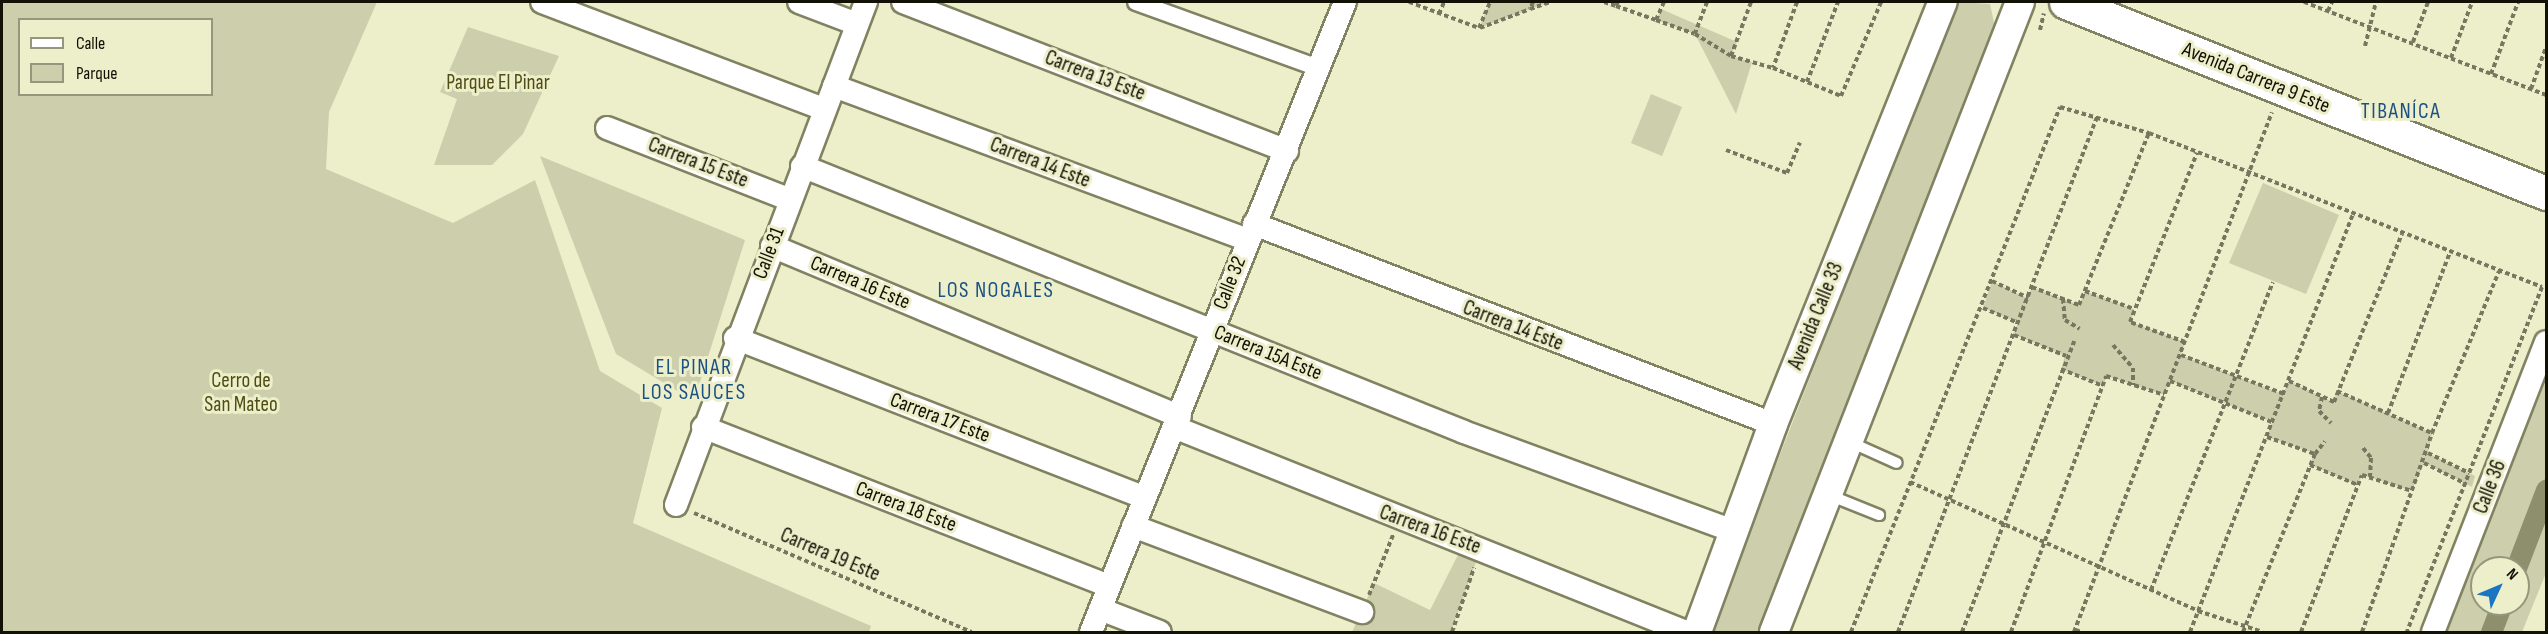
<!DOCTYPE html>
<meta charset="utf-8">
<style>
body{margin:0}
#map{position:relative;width:2548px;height:634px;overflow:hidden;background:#edeeca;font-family:"Sofia Sans Condensed",sans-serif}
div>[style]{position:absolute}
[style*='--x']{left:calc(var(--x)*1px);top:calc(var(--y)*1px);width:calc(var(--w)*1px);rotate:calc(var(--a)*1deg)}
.green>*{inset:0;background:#cdceab}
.canal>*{height:21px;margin:-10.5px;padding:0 10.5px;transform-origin:10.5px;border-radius:10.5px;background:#8e8f6d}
.path>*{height:4px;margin-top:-2px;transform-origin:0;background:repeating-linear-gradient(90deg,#777760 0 4.5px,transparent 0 7.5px)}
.roads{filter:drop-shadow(2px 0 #818262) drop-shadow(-2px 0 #818262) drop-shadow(0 2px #818262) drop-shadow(0 -2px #818262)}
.service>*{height:10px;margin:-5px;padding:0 5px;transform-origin:5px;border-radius:5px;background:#fff}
.pedestrian>*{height:16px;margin:-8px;padding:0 8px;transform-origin:8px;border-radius:8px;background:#fff}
.minor>*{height:22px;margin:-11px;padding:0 11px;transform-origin:11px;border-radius:11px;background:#fff}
.tertiary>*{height:28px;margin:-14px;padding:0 14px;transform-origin:14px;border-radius:14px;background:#fff}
.primary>*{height:33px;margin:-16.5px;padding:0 16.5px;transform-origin:16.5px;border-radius:16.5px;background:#fff}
span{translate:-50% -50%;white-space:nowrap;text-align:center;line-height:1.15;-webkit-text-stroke:6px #edeeca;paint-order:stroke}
.street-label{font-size:21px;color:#111105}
.park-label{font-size:21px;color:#4e4e14}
.neighbourhood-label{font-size:22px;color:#1b5182;letter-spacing:1.5px}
.frame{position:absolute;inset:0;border:3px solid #111105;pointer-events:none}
.legend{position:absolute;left:18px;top:18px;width:195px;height:78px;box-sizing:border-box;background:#edeeca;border:2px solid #95967b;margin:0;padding:8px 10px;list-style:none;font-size:18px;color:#111105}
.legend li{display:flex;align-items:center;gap:12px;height:30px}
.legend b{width:30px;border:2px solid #95967b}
.north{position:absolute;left:2470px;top:556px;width:60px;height:60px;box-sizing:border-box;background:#edeeca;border:2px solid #95967b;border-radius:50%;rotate:46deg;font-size:16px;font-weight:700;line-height:24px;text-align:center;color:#111105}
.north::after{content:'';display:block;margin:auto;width:21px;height:27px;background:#1a75c2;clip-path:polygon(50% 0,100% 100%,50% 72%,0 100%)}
</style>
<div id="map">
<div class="green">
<i style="clip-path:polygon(evenodd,2px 2px,377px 2px,329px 112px,326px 169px,453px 223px,535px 180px,600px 371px,662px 408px,633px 523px,871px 626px,869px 632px,2px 632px,2px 2px,20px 20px,212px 20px,212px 94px,20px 94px,20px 20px)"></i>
<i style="clip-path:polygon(1490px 2px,1550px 2px,1479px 28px)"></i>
<i style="clip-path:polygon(1956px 2px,1990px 4px,1996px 32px,1762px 632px,1711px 632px)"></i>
<i style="clip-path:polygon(1661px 9px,1737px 42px,1731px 56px,1752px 62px,1736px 114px,1695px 34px,1656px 20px)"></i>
<i style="clip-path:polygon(468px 27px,559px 56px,523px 134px,492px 165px,434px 165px,457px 99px,440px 92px)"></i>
<i style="clip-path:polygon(1651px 94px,1682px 107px,1662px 156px,1631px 143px)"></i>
<i style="clip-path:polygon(540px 156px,745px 240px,694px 401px,616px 354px)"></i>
<i style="clip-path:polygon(2263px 183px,2339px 215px,2306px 294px,2229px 263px)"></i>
<i style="clip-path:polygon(1992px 281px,2027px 298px,2032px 287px,2079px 305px,2085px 291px,2134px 309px,2131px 322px,2185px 342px,2181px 355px,2283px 394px,2289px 381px,2333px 402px,2337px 391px,2432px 433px,2428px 453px,2475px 476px,2472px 487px,2424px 463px,2412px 491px,2362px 475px,2358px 485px,2310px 465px,2314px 453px,2267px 437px,2272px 422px,2170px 381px,2164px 395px,2107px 376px,2103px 386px,2061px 369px,2065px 356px,2013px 334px,2018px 323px,1983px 308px)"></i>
<i style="clip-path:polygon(evenodd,2546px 370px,2546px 573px,2522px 632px,2446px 632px,2546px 370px,2482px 568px,2518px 568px,2518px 604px,2482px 604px,2482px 568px)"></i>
<i style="clip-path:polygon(1460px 551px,1477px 559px,1451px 632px,1352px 632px,1374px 583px,1430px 610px)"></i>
</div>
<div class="canal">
<i style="--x:2516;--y:568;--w:84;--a:-69"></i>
<i style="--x:2491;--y:632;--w:30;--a:-69"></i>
</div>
<div class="path">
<i style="--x:1409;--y:2;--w:75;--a:20.4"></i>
<i style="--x:1479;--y:28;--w:28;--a:-67"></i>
<i style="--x:1533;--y:2;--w:8;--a:113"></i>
<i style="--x:1530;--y:9;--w:21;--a:-19"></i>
<i style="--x:1604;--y:2;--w:13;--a:18"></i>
<i style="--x:1616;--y:6;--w:4;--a:-63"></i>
<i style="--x:1664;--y:2;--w:20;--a:114"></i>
<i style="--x:1656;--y:20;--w:41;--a:19.7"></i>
<i style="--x:1707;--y:2;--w:34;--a:111"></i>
<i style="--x:1695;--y:34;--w:42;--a:31.4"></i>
<i style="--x:1731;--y:56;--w:58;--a:-69.7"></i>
<i style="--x:1797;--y:2;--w:70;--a:110"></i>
<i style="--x:1773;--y:68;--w:74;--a:22.4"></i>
<i style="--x:1841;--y:96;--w:102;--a:-66.9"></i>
<i style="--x:2304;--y:2;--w:259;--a:21"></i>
<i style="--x:1616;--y:6;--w:42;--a:19.3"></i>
<i style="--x:2328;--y:11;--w:10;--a:-66"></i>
<i style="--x:1439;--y:14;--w:13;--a:-67"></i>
<i style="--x:1480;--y:28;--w:53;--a:-20.8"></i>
<i style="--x:2040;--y:30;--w:17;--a:-77"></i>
<i style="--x:2413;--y:42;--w:43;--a:-69.4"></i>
<i style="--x:2365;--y:46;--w:45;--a:-76"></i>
<i style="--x:1731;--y:56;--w:44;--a:15.9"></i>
<i style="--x:2451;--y:58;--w:60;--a:-69.4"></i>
<i style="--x:2491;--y:74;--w:77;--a:-69.4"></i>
<i style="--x:1807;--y:82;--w:86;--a:-68.8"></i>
<i style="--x:2531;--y:89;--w:45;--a:-70.3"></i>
<i style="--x:1726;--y:150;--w:65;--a:20.7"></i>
<i style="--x:1787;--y:173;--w:33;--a:-67"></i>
<i style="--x:1992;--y:281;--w:40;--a:25"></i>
<i style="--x:2032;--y:287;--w:50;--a:21"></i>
<i style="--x:2079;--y:305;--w:186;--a:-67.9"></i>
<i style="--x:2085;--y:291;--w:52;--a:20.2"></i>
<i style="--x:2063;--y:299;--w:21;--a:85"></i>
<i style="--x:2065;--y:320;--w:17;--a:31"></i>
<i style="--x:1983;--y:308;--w:38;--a:23"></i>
<i style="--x:2014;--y:335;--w:56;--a:22"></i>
<i style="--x:2185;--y:342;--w:59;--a:-160"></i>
<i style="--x:2130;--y:322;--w:182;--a:-68.4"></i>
<i style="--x:2113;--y:345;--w:30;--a:49"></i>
<i style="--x:2133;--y:368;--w:17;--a:90"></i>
<i style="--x:2181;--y:355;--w:110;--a:20.7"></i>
<i style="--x:2061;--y:369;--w:45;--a:22"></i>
<i style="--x:2170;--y:381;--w:110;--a:21.9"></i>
<i style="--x:2289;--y:381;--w:50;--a:25"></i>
<i style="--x:2334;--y:402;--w:181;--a:-68"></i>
<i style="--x:2337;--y:391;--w:104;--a:23.9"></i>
<i style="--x:2322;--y:397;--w:14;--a:102"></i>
<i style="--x:2319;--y:411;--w:17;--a:45"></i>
<i style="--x:2388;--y:413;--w:173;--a:-68.9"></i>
<i style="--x:2267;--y:437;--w:51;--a:19.5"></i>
<i style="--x:2363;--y:448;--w:13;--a:51"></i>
<i style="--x:2371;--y:458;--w:19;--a:93"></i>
<i style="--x:2428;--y:453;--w:46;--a:26"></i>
<i style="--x:2424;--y:463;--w:47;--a:26.6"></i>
<i style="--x:2310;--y:465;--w:52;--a:22.6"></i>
<i style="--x:1910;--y:482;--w:316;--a:24.1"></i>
<i style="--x:2198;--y:611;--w:68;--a:17.9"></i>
<i style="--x:694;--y:513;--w:302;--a:23.2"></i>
<i style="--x:2151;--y:590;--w:331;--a:-68.4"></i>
<i style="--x:1369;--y:595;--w:65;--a:-68.2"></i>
<i style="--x:2075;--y:630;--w:7;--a:16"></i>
<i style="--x:1452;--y:632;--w:68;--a:-71"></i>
<i style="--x:1851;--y:632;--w:565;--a:-68.29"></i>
<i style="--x:2060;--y:107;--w:93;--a:16.3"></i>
<i style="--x:2149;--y:133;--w:422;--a:21.4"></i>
<i style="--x:2542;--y:287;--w:370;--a:111.4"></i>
<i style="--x:1898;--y:632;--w:552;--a:-68.87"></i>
<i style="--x:1962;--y:632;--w:312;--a:-68.9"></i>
<i style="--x:2011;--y:632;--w:273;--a:-69.6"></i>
<i style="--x:2106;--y:376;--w:61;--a:18.1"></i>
<i style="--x:2074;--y:632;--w:556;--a:-69.15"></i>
<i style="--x:2190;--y:632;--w:448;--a:-68.7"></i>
<i style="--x:2243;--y:632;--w:192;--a:-68"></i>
<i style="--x:2315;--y:454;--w:16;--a:-52"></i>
<i style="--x:2301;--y:632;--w:168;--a:-68.8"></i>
<i style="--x:2362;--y:475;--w:52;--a:17.7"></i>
<i style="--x:2362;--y:632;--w:211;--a:-70.6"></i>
<i style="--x:2432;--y:433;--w:175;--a:-67.5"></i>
</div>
<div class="roads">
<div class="service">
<i style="--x:1850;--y:442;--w:51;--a:24.1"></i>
<i style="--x:1829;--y:495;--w:54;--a:21.8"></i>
</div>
<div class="pedestrian">
<i style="--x:1136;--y:2;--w:197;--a:19.9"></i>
</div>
<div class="minor">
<i style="--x:542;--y:2;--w:302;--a:20.8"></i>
<i style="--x:799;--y:2;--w:62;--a:20.8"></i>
<i style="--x:903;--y:2;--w:412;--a:21.2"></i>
<i style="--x:834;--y:86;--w:441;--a:20.4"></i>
<i style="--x:607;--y:128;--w:194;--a:21.4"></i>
<i style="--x:802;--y:166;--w:713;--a:21.89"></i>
<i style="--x:1464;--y:432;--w:290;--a:20.2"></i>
<i style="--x:1254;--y:224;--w:556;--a:21.07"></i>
<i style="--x:772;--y:246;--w:442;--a:22.7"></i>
<i style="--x:735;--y:338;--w:440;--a:21.3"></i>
<i style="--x:703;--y:427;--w:436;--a:21.4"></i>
<i style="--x:1174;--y:427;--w:552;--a:21.82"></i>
<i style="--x:676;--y:505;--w:538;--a:-69.31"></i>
<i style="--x:1133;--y:526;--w:245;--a:20.6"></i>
<i style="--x:1100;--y:609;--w:64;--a:21"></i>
<i style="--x:1091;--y:632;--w:679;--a:-68.04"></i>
<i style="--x:2433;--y:632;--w:311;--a:-68.7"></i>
</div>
<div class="tertiary">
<i style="--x:1697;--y:632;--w:221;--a:-69.9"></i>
<i style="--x:1773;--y:424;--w:455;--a:-68.1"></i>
<i style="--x:1774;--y:632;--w:676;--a:-68.67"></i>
</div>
<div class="primary">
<i style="--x:2066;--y:2;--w:517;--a:21.7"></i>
</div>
</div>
<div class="street-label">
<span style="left:1095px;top:76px;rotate:21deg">Carrera 13 Este</span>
<span style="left:2256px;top:78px;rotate:22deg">Avenida Carrera 9 Este</span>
<span style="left:698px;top:163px;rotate:21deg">Carrera 15 Este</span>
<span style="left:1040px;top:163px;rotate:21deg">Carrera 14 Este</span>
<span style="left:769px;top:253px;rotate:-69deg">Calle 31</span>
<span style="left:860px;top:283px;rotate:23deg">Carrera 16 Este</span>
<span style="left:1230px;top:283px;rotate:-68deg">Calle 32</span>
<span style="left:1816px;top:316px;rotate:-68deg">Avenida Calle 33</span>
<span style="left:1513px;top:326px;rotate:21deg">Carrera 14 Este</span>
<span style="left:1268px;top:353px;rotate:22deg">Carrera 15A Este</span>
<span style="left:940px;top:418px;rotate:21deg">Carrera 17 Este</span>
<span style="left:2490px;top:487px;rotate:-69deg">Calle 36</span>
<span style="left:906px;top:507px;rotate:21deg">Carrera 18 Este</span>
<span style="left:1430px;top:530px;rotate:20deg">Carrera 16 Este</span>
<span style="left:830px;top:555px;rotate:23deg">Carrera 19 Este</span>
</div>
<div class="park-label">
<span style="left:498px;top:83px">Parque El Pinar</span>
<span style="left:241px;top:393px">Cerro de<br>San Mateo</span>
</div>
<div class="neighbourhood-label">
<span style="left:2401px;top:112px">TIBANÍCA</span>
<span style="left:996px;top:291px">LOS NOGALES</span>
<span style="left:694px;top:380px">EL PINAR<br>LOS SAUCES</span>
</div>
<div class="frame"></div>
<ul class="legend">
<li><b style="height:8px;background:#fff"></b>Calle</li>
<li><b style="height:16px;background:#cdceab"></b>Parque</li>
</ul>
<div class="north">N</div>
</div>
